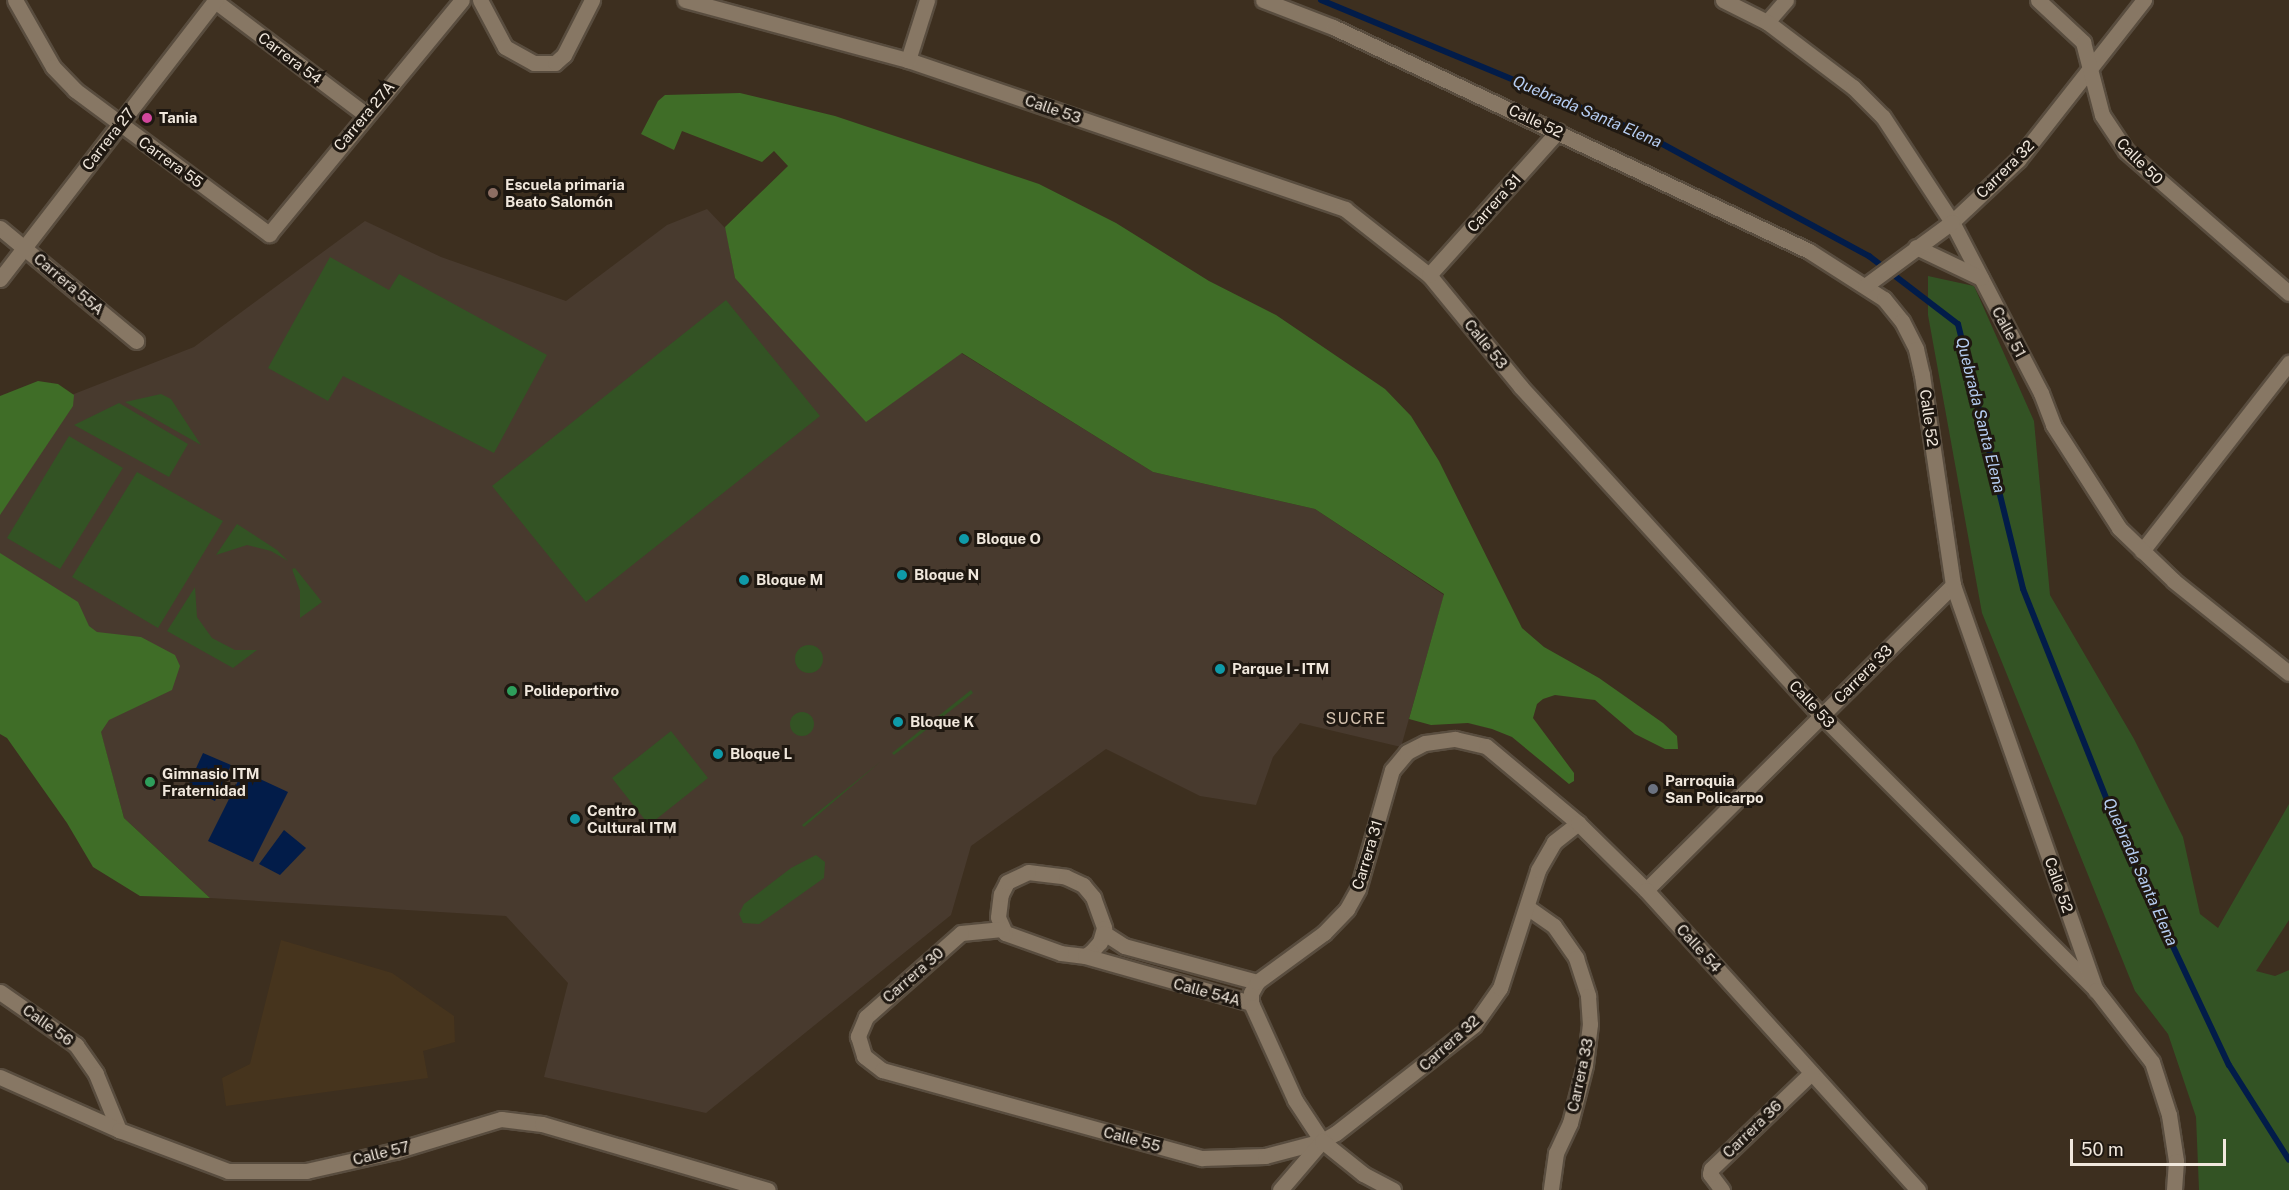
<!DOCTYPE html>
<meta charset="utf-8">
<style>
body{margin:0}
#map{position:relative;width:2289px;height:1190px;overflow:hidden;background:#3d2f1f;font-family:"Public Sans",sans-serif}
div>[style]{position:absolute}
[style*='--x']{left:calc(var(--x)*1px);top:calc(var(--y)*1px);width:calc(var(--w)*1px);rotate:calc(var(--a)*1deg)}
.built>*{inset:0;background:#46341d}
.education>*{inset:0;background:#483a2e}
.green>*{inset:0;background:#335324}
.round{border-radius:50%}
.forest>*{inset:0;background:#3f6d27}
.water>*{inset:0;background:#021c49}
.stream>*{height:6px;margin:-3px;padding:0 3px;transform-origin:3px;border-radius:3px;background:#021c49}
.roads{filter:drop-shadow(2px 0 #594d3f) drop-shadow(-2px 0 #594d3f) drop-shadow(0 2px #594d3f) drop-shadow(0 -2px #594d3f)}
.minor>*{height:15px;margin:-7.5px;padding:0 7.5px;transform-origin:7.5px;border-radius:7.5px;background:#877764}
.tertiary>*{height:15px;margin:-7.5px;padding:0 7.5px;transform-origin:7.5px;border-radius:7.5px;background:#877764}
.secondary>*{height:15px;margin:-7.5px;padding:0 7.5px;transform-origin:7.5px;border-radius:7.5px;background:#877764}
.dots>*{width:16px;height:16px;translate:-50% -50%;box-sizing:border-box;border:3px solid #1f1811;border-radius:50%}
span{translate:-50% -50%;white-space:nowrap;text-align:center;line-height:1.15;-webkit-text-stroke:6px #1f1811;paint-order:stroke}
.street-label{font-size:15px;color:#f1e8dd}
.poi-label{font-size:15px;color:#f1e8dd;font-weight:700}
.left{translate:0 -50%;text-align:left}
.water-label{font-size:16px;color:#b6cdf2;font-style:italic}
.neighbourhood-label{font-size:16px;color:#d4c2af;letter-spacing:1.5px}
.scale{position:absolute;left:2070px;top:1139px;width:156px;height:27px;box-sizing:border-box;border:3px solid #f1e8dd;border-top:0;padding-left:8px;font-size:18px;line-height:21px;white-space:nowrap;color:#f1e8dd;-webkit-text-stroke:4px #1f1811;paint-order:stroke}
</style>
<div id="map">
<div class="built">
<i style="clip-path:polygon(281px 940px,392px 973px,454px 1016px,455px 1042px,423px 1051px,428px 1078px,226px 1106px,222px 1078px,250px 1064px)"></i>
</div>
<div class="education">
<i style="clip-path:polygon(707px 209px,726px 229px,735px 278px,961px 353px,1153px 472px,1315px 509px,1444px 595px,1401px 747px,1300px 723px,1273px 757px,1256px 805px,1200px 796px,1106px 749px,971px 846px,951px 915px,706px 1113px,544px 1077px,568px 983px,506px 916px,210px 898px,124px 818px,93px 704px,0 591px,0 484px,51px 403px,194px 347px,365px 221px,441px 257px,566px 301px,667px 225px)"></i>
</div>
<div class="green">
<i style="clip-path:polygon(330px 257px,389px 290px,399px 274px,547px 355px,494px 453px,343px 376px,328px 401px,268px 368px)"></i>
<i style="clip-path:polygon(1928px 276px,1974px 286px,2034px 421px,2050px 595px,2134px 739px,2183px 837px,2200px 914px,2218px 928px,2289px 804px,2289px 920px,2256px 971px,2275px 976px,2289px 970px,2289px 1190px,2199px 1190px,2196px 1117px,2168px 1034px,2135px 991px,1982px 613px,1928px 315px)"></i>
<i style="clip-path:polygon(726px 300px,820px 416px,586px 602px,492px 486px)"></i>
<i style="clip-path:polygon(161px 394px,171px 399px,201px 445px,125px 402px)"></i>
<i style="clip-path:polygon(119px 403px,188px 444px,169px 477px,74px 425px)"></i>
<i style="clip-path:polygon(69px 436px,123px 468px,60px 569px,7px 538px)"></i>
<i style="clip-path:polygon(137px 472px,223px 521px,158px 628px,72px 577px)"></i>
<i style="clip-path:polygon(237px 524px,277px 550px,288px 561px,271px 551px,247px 545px,216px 555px)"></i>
<i style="clip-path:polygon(295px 568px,322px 602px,300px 618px,300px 591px,292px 569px)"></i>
<i style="clip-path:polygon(195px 587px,197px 617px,212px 638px,235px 650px,257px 650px,233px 668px,167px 631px)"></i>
<i class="round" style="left:795px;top:645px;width:28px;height:28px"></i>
<i style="clip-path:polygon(971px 690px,973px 693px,894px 755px,892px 753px)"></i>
<i class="round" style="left:790px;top:712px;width:24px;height:24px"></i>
<i style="clip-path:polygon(671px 731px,708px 778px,649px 825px,612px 778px)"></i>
<i style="clip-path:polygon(880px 762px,804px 827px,802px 825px)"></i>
<i style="clip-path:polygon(816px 855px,825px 862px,824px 878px,759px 924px,743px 923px,739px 914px,744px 904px,791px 868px)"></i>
</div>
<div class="forest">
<i style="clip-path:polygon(740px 93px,835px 116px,1039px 184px,1116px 223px,1209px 281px,1276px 315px,1385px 389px,1411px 416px,1439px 461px,1522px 628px,1544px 647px,1599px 678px,1663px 723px,1677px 736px,1678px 749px,1665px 749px,1635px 734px,1595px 700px,1555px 695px,1543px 699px,1537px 704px,1533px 718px,1574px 773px,1574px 781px,1569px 784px,1512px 737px,1492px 729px,1468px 723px,1431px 725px,1409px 719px,1444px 594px,1315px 509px,1153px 472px,962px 353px,866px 422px,735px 278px,725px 227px,788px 166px,774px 151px,762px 162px,682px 131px,674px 150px,641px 134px,658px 101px,665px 95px)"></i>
<i style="clip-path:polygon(38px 381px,58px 384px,74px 395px,73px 406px,0 515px,0 396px)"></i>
<i style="clip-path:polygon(0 553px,78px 602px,89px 626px,97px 632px,141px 637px,175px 655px,180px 666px,172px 690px,109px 720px,101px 732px,124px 818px,210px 898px,140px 896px,93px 867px,67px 823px,7px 738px,0 734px)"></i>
</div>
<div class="water">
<i style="clip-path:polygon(203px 753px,231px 765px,215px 801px,187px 788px)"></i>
<i style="clip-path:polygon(243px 771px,288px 792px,253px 862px,208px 841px)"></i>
<i style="clip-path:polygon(284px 830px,306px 848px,280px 875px,259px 864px)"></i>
</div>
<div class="stream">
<i style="--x:1321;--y:0;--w:350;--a:22.5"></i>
<i style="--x:1644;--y:134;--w:256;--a:28.5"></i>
<i style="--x:1869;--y:256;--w:112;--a:37.4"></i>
<i style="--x:1958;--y:324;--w:273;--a:76.2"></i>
<i style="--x:2023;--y:589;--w:268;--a:68.3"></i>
<i style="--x:2122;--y:838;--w:251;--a:64.8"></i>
<i style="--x:2229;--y:1065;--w:112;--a:57.7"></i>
</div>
<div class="roads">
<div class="minor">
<i style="--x:15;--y:0;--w:77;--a:60.4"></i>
<i style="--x:53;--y:67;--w:32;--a:46"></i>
<i style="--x:75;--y:90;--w:242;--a:36.6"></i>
<i style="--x:269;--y:234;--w:303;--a:-50.5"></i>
<i style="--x:480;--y:0;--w:53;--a:62"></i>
<i style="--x:505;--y:47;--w:33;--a:29"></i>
<i style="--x:534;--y:63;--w:21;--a:0"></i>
<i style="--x:555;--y:63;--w:12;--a:-42"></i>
<i style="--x:564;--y:55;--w:62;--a:-63"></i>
<i style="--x:685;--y:0;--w:231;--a:15.1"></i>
<i style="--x:908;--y:60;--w:462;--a:18.8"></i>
<i style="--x:1345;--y:209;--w:107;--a:38.2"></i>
<i style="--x:1429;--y:275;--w:145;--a:50.6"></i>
<i style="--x:1521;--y:387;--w:445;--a:47.6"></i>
<i style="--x:1821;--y:715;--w:389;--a:45"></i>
<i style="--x:215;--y:1;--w:188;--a:37"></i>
<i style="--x:1767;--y:22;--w:29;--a:-49"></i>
<i style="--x:908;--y:60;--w:63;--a:-72.4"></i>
<i style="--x:1952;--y:222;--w:91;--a:-43.2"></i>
<i style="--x:2018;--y:160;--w:204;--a:-51.8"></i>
<i style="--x:0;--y:228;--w:177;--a:39.7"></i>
<i style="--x:1429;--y:275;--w:193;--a:-48.1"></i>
<i style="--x:0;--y:279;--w:353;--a:-52.3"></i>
<i style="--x:2142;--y:551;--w:239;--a:-52"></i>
<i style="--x:1028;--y:872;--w:38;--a:7"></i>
<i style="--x:1066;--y:877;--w:19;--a:25"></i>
<i style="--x:1083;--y:885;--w:16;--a:50"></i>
<i style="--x:1093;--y:897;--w:33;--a:70"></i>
<i style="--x:1104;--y:928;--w:15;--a:106"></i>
<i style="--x:1100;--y:942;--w:13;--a:132"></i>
<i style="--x:1091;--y:952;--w:7;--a:146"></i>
<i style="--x:1085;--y:956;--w:24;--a:-173"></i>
<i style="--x:1061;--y:953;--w:59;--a:-160.3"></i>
<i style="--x:1005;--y:933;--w:17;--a:-114"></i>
<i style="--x:998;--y:917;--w:23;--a:-83"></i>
<i style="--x:1001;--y:894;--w:13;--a:-63"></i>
<i style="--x:1007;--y:882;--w:23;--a:-25"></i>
<i style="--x:1646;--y:890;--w:433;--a:-44.8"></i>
<i style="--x:1527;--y:907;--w:33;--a:35"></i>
<i style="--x:1554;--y:926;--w:39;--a:55"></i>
<i style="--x:1576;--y:958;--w:40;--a:72"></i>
<i style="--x:1588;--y:996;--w:28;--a:86"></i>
<i style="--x:1590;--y:1024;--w:41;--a:97"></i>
<i style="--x:1585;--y:1065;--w:60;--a:104.5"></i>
<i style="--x:1570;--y:1123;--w:33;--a:115"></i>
<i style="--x:1556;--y:1153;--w:37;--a:98"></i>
<i style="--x:1002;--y:929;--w:41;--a:174.4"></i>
<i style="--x:961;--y:933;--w:127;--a:138.5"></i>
<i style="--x:866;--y:1017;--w:21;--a:113"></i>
<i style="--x:858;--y:1036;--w:21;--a:73"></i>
<i style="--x:864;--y:1056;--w:23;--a:38"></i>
<i style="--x:882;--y:1070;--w:332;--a:15.4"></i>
<i style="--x:1202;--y:1158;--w:63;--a:-1.8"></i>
<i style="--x:1265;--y:1156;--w:59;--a:-14.7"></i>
<i style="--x:1322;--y:1141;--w:16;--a:-30"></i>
<i style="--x:1336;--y:1133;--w:175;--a:-38"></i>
<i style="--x:1474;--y:1025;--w:45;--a:-54.9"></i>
<i style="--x:1500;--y:988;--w:124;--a:-72.1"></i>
<i style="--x:1538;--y:870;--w:32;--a:-60"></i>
<i style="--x:1554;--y:842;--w:31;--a:-38"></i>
<i style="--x:1104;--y:933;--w:24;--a:33"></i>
<i style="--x:1124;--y:946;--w:138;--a:15.1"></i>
<i style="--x:1085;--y:956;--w:173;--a:15.8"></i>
<i style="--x:0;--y:992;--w:93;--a:34.9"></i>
<i style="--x:76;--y:1045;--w:35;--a:55"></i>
<i style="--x:96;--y:1074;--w:61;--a:67.7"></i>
<i style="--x:0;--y:1077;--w:130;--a:24"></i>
<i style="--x:119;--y:1130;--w:116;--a:20.6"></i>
<i style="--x:228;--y:1171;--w:78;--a:0"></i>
<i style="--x:306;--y:1171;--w:91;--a:-12.7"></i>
<i style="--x:395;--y:1151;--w:111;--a:-16.8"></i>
<i style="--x:501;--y:1119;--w:41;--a:7"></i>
<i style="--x:542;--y:1124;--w:235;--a:16.3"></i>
<i style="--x:1322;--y:1141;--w:49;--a:-123.4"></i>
<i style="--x:1295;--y:1100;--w:107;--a:-114.4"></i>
<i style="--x:1251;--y:1003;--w:10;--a:-90"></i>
<i style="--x:1251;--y:993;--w:13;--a:-61"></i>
<i style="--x:1257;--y:982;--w:83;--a:-36.2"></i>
<i style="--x:1324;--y:933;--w:33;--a:-46"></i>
<i style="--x:1347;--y:909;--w:23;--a:-61"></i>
<i style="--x:1358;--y:889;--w:124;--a:-74.1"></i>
<i style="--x:1392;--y:770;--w:23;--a:-50"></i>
<i style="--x:1407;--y:752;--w:20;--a:-27"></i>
<i style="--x:1425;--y:743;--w:30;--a:-8"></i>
<i style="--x:1455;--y:739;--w:32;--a:13"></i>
<i style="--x:1486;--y:746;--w:120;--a:39.9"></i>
<i style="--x:1578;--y:823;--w:95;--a:44.6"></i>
<i style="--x:1646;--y:890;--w:405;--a:47.8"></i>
<i style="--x:1722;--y:1190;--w:20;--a:-127"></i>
<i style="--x:1710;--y:1174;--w:5;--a:-79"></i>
<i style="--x:1711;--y:1169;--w:139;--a:-43.8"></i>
</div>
<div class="tertiary">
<i style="--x:1263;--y:0;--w:75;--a:21.1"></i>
<i style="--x:1333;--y:27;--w:526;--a:25.2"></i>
<i style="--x:1809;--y:251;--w:89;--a:32.6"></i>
<i style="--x:1884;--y:299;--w:28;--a:51"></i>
<i style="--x:1902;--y:321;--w:31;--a:63"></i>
<i style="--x:1916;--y:349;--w:27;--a:77"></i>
<i style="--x:1922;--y:375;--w:212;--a:81.6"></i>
<i style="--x:1953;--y:585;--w:430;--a:70.6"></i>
<i style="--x:2096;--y:990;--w:91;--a:52.1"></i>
<i style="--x:2152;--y:1062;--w:56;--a:72.2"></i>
<i style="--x:2169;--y:1115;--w:47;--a:81.3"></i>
<i style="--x:2176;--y:1161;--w:29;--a:94"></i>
<i style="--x:1723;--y:0;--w:49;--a:26.6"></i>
<i style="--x:1767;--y:22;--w:108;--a:37.1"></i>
<i style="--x:1853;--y:87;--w:42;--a:45"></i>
<i style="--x:1883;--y:117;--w:126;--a:56.7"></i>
<i style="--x:1952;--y:222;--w:193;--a:62.5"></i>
<i style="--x:2041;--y:393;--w:34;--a:69"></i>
<i style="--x:2053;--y:425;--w:122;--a:57.3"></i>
<i style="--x:2119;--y:528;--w:76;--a:43.9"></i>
<i style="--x:2174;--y:581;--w:147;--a:38.7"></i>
<i style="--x:1916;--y:247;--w:72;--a:25.5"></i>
<i style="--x:1865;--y:286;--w:108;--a:-36.3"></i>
<i style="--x:1280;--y:1190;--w:65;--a:-49.4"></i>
<i style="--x:1322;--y:1141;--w:53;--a:38.8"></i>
<i style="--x:1363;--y:1174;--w:34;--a:28"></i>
</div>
<div class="secondary">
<i style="--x:2038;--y:0;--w:62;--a:43"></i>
<i style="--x:2083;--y:42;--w:75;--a:75.4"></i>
<i style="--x:2102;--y:115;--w:43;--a:56.3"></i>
<i style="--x:2126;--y:151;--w:216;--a:41.1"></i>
</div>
</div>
<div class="dots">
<i style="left:147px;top:118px;background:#d1479c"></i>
<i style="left:493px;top:193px;background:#8d6e63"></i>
<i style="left:964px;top:539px;background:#0f9aa8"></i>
<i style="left:902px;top:575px;background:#0f9aa8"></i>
<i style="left:744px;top:580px;background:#0f9aa8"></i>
<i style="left:1220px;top:669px;background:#0f9aa8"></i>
<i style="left:512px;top:691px;background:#2e9e5b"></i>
<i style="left:898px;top:722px;background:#0f9aa8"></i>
<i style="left:718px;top:754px;background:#0f9aa8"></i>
<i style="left:150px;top:782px;background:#2e9e5b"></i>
<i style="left:1653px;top:789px;background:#6b7280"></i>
<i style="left:575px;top:819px;background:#0f9aa8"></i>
</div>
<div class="street-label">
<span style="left:290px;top:58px;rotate:37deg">Carrera 54</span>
<span style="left:1053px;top:109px;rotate:19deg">Calle 53</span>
<span style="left:364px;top:116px;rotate:-50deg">Carrera 27A</span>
<span style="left:1536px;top:121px;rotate:25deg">Calle 52</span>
<span style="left:108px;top:139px;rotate:-52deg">Carrera 27</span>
<span style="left:2140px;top:161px;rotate:45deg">Calle 50</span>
<span style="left:171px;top:162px;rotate:36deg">Carrera 55</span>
<span style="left:2005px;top:169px;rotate:-45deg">Carrera 32</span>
<span style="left:1494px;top:203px;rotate:-48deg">Carrera 31</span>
<span style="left:69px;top:284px;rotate:40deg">Carrera 55A</span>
<span style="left:2009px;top:332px;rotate:62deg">Calle 51</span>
<span style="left:1486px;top:344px;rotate:51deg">Calle 53</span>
<span style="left:1929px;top:418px;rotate:82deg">Calle 52</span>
<span style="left:1863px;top:674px;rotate:-45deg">Carrera 33</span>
<span style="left:1812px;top:704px;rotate:47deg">Calle 53</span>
<span style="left:1367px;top:855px;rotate:-73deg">Carrera 31</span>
<span style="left:2059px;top:885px;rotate:71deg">Calle 52</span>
<span style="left:1699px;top:948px;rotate:48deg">Calle 54</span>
<span style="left:913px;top:975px;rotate:-41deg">Carrera 30</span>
<span style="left:1207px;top:992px;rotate:15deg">Calle 54A</span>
<span style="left:48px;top:1025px;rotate:36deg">Calle 56</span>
<span style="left:1449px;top:1043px;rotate:-42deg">Carrera 32</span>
<span style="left:1580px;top:1075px;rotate:-78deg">Carrera 33</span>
<span style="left:1752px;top:1129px;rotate:-44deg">Carrera 36</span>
<span style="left:1132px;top:1139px;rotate:15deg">Calle 55</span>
<span style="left:381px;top:1153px;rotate:-14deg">Calle 57</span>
</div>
<div class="poi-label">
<span class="left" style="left:159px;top:118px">Tania</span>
<span class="left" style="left:505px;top:193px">Escuela primaria<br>Beato Salomón</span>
<span class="left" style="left:976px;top:539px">Bloque O</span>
<span class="left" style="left:914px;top:575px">Bloque N</span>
<span class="left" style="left:756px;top:580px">Bloque M</span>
<span class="left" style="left:1232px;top:669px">Parque I - ITM</span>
<span class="left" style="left:524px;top:691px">Polideportivo</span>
<span class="left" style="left:910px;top:722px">Bloque K</span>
<span class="left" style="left:730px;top:754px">Bloque L</span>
<span class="left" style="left:162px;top:782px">Gimnasio ITM<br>Fraternidad</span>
<span class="left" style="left:1665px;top:789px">Parroquia<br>San Policarpo</span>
<span class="left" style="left:587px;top:819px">Centro<br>Cultural ITM</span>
</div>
<div class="water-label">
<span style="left:1587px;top:112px;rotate:23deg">Quebrada Santa Elena</span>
<span style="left:1980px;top:415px;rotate:76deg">Quebrada Santa Elena</span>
<span style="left:2140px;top:872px;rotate:66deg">Quebrada Santa Elena</span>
</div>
<div class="neighbourhood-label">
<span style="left:1356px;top:719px">SUCRE</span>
</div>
<div class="scale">50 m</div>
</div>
